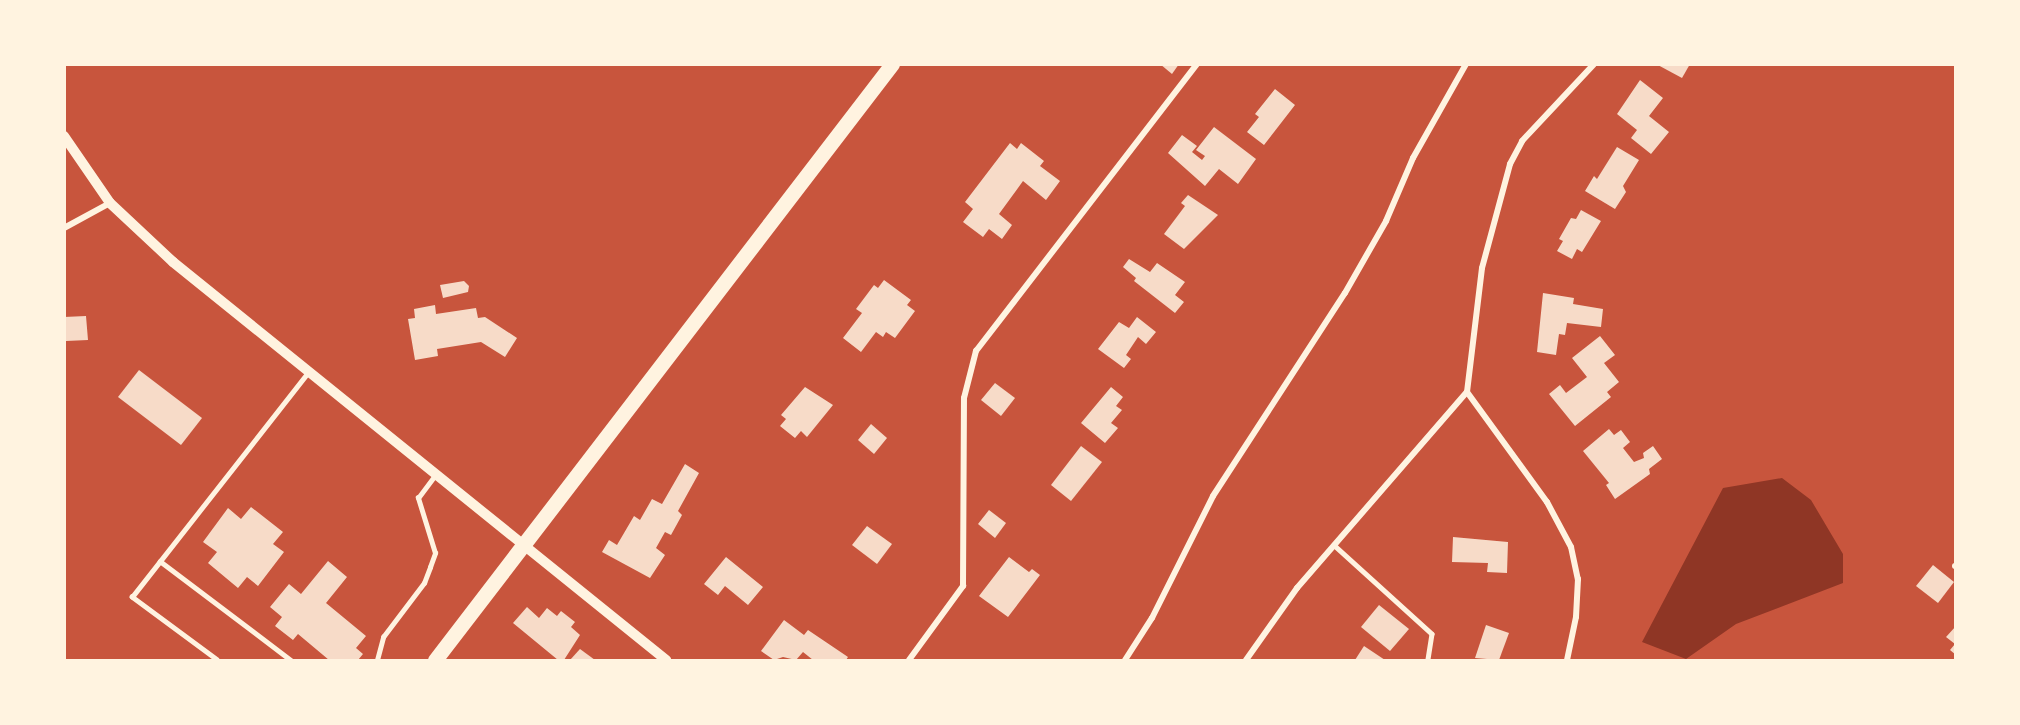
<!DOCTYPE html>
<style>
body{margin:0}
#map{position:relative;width:2020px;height:725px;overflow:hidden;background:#c8553d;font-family:"Public Sans",sans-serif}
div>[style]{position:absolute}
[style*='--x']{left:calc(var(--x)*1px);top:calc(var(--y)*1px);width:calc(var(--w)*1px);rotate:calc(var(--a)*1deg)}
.water>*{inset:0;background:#8f3625}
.building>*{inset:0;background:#f7dbc8}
.service>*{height:4.5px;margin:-2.25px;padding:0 2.25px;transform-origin:2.25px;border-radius:2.25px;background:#fff3e0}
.minor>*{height:6px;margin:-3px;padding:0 3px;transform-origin:3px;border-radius:3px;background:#fff3e0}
.tertiary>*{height:10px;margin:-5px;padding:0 5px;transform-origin:5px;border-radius:5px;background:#fff3e0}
.primary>*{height:15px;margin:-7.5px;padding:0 7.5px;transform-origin:7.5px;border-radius:7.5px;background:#fff3e0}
span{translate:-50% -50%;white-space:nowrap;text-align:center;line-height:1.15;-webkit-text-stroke:6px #fff3e0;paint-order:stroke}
.frame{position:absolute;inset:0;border:66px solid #fff3e0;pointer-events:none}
</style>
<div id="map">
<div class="water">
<i style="clip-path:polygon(1782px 478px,1811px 500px,1843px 554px,1843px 583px,1736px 624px,1686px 659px,1642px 642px,1723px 488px)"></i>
</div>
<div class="building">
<i style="clip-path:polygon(1160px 64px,1179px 64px,1172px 74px)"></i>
<i style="clip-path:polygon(1656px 64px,1690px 64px,1682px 78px)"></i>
<i style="clip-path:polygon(1640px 80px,1663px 98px,1649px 116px,1669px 132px,1651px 154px,1631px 138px,1637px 130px,1617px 114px)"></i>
<i style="clip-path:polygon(1275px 89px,1295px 105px,1264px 145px,1247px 132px,1259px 117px,1255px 114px)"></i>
<i style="clip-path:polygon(1214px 127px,1256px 159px,1238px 184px,1219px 169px,1205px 186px,1168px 153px,1182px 135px,1197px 146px,1192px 152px,1202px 160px,1205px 156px,1196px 150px)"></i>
<i style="clip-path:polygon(1010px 143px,1017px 149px,1021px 143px,1044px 161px,1040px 166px,1060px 181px,1046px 200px,1023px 181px,999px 214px,1012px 225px,1002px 239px,989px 229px,983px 237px,963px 222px,973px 209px,965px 202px)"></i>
<i style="clip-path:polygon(1617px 147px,1639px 160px,1623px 186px,1626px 192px,1615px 209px,1585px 191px,1594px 176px,1597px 179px)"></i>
<i style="clip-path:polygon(1188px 195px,1218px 215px,1184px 249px,1164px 234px,1185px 206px,1181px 203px)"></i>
<i style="clip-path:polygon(1581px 210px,1601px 221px,1582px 252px,1577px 249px,1572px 259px,1557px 251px,1563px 241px,1559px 239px,1571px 218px,1576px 219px)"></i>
<i style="clip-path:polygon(1129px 259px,1150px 272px,1157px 263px,1185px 282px,1175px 295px,1184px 302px,1175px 313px,1134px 281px,1136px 278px,1123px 267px)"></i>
<i style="clip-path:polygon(884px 280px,911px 300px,907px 305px,915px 311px,895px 338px,886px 332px,883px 337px,876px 332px,861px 352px,843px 338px,862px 313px,856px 309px,874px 285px,878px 288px)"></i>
<i style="clip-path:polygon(464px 281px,469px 286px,468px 292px,443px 298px,440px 285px)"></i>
<i style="clip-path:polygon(1543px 293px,1574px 298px,1573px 304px,1603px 309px,1601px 327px,1567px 323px,1565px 335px,1559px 334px,1556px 355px,1537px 352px)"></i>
<i style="clip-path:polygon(435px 305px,436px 314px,476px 308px,478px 318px,485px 317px,517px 338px,505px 357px,481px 342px,437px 349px,438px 356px,415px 360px,408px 319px,415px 318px,414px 309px)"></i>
<i style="clip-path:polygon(86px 316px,88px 340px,66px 341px,64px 348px,64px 317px)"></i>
<i style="clip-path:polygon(1137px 317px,1156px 332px,1146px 344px,1138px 337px,1126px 355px,1131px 359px,1124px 368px,1098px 349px,1119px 322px,1129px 328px)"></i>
<i style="clip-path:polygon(1600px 336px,1615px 355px,1604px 363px,1619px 382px,1607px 392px,1611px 397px,1575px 426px,1549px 394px,1560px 385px,1566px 393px,1587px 377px,1572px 358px)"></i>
<i style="clip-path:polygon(139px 370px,202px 418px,181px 445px,118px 397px)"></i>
<i style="clip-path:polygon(995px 383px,1015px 398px,1001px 416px,981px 400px)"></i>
<i style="clip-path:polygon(805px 387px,833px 405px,807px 437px,801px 431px,795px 438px,780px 426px,786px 419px,781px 415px)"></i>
<i style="clip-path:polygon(1111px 387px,1123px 397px,1116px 406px,1122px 410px,1111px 423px,1118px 428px,1105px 443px,1081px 423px)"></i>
<i style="clip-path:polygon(871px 424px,887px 438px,874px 454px,858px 440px)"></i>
<i style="clip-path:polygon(1609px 429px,1614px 435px,1621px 430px,1630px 442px,1623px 448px,1634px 462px,1644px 458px,1643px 453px,1653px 446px,1662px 459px,1649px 469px,1650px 474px,1615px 499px,1606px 485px,1609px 483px,1583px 451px)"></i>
<i style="clip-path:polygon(1081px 446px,1102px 462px,1071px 501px,1051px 485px)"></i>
<i style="clip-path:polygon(685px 464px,699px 473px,678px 511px,682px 515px,671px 535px,665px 532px,656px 548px,665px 555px,650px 578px,602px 552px,609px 540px,617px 545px,634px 516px,640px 520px,652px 499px,662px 504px)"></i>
<i style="clip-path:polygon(251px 507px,283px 532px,273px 544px,284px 552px,258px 586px,247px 577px,238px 588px,208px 563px,217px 552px,203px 542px,228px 508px,241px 519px)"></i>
<i style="clip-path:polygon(989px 510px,1006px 523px,995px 538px,978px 524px)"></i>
<i style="clip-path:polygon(867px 526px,892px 544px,877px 564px,852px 545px)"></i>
<i style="clip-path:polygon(1453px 537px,1508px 542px,1507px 573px,1487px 572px,1488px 563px,1452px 562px)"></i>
<i style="clip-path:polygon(726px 557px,763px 587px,748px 605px,725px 586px,718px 595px,704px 584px)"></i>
<i style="clip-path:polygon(1009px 557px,1029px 572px,1032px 569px,1040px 575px,1008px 617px,979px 596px)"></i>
<i style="clip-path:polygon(328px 561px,347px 577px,326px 603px,366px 636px,356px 648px,363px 654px,358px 660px,329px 660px,298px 634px,293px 640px,275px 626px,282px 617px,270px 607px,289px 584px,301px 594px)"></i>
<i style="clip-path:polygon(1933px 565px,1954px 582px,1938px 603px,1916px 586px)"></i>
<i style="clip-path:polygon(1379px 605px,1409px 629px,1390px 651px,1361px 627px)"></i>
<i style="clip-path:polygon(527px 607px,539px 618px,547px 608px,557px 616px,561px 611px,575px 622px,571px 627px,580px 635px,564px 660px,558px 660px,513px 623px)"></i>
<i style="clip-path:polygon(784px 620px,804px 635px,808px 630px,848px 657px,846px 660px,813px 660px,803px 652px,796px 660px,783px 657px,774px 660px,761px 651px)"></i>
<i style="clip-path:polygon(1486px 625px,1509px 633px,1499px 660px,1475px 658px)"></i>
<i style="clip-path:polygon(1956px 626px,1956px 655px,1950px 650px,1955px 644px,1946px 637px)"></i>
<i style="clip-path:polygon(1364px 646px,1385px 660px,1355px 660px)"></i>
<i style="clip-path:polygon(580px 649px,595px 660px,570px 660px)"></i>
</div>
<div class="service">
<i style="--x:1334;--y:545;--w:132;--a:42.2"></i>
<i style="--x:1432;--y:634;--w:26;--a:99"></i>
<i style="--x:160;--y:561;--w:164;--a:37.1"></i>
<i style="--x:217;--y:660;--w:106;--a:-143.5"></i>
<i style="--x:132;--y:597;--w:287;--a:-51.9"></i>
<i style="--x:377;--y:660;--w:24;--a:-75"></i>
<i style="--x:383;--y:637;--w:68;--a:-52.8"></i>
<i style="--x:424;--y:583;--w:17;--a:-69"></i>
<i style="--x:430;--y:567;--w:15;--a:-70"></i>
<i style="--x:435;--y:553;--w:58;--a:-107.2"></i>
<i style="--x:418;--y:498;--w:30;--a:-53"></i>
</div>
<div class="minor">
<i style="--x:64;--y:228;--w:52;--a:-28.5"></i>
<i style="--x:1467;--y:392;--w:136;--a:54"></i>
<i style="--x:1547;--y:502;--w:51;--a:61.9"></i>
<i style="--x:1571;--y:547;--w:33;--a:78"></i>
<i style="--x:1578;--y:579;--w:38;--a:93"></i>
<i style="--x:1576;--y:617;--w:44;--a:101.8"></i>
<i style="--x:1955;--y:566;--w:1;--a:0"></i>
<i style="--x:909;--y:660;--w:92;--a:-53.9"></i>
<i style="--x:963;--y:586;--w:188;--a:-89.7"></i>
<i style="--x:964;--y:398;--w:49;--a:-75.7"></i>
<i style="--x:976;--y:351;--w:362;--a:-52.4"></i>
<i style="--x:1125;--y:660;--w:50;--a:-57.3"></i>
<i style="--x:1152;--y:618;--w:136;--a:-63.4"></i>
<i style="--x:1213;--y:496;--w:242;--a:-57"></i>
<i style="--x:1345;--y:293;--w:83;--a:-60.3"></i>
<i style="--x:1386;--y:221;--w:69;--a:-66.8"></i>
<i style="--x:1413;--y:158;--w:108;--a:-60.6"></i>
<i style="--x:1246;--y:660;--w:88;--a:-54.7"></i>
<i style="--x:1297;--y:588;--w:259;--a:-49.1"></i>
<i style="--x:1467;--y:392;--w:125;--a:-83.1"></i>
<i style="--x:1482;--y:268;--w:108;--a:-74.9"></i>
<i style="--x:1510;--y:164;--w:26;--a:-62"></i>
<i style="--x:1522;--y:141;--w:105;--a:-46.9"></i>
</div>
<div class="tertiary">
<i style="--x:64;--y:136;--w:81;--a:55.5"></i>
<i style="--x:110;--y:203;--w:86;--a:43.1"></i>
<i style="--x:173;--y:262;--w:634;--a:38.91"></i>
</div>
<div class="primary">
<i style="--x:435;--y:660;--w:751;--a:-52.52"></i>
</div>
<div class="frame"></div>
</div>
